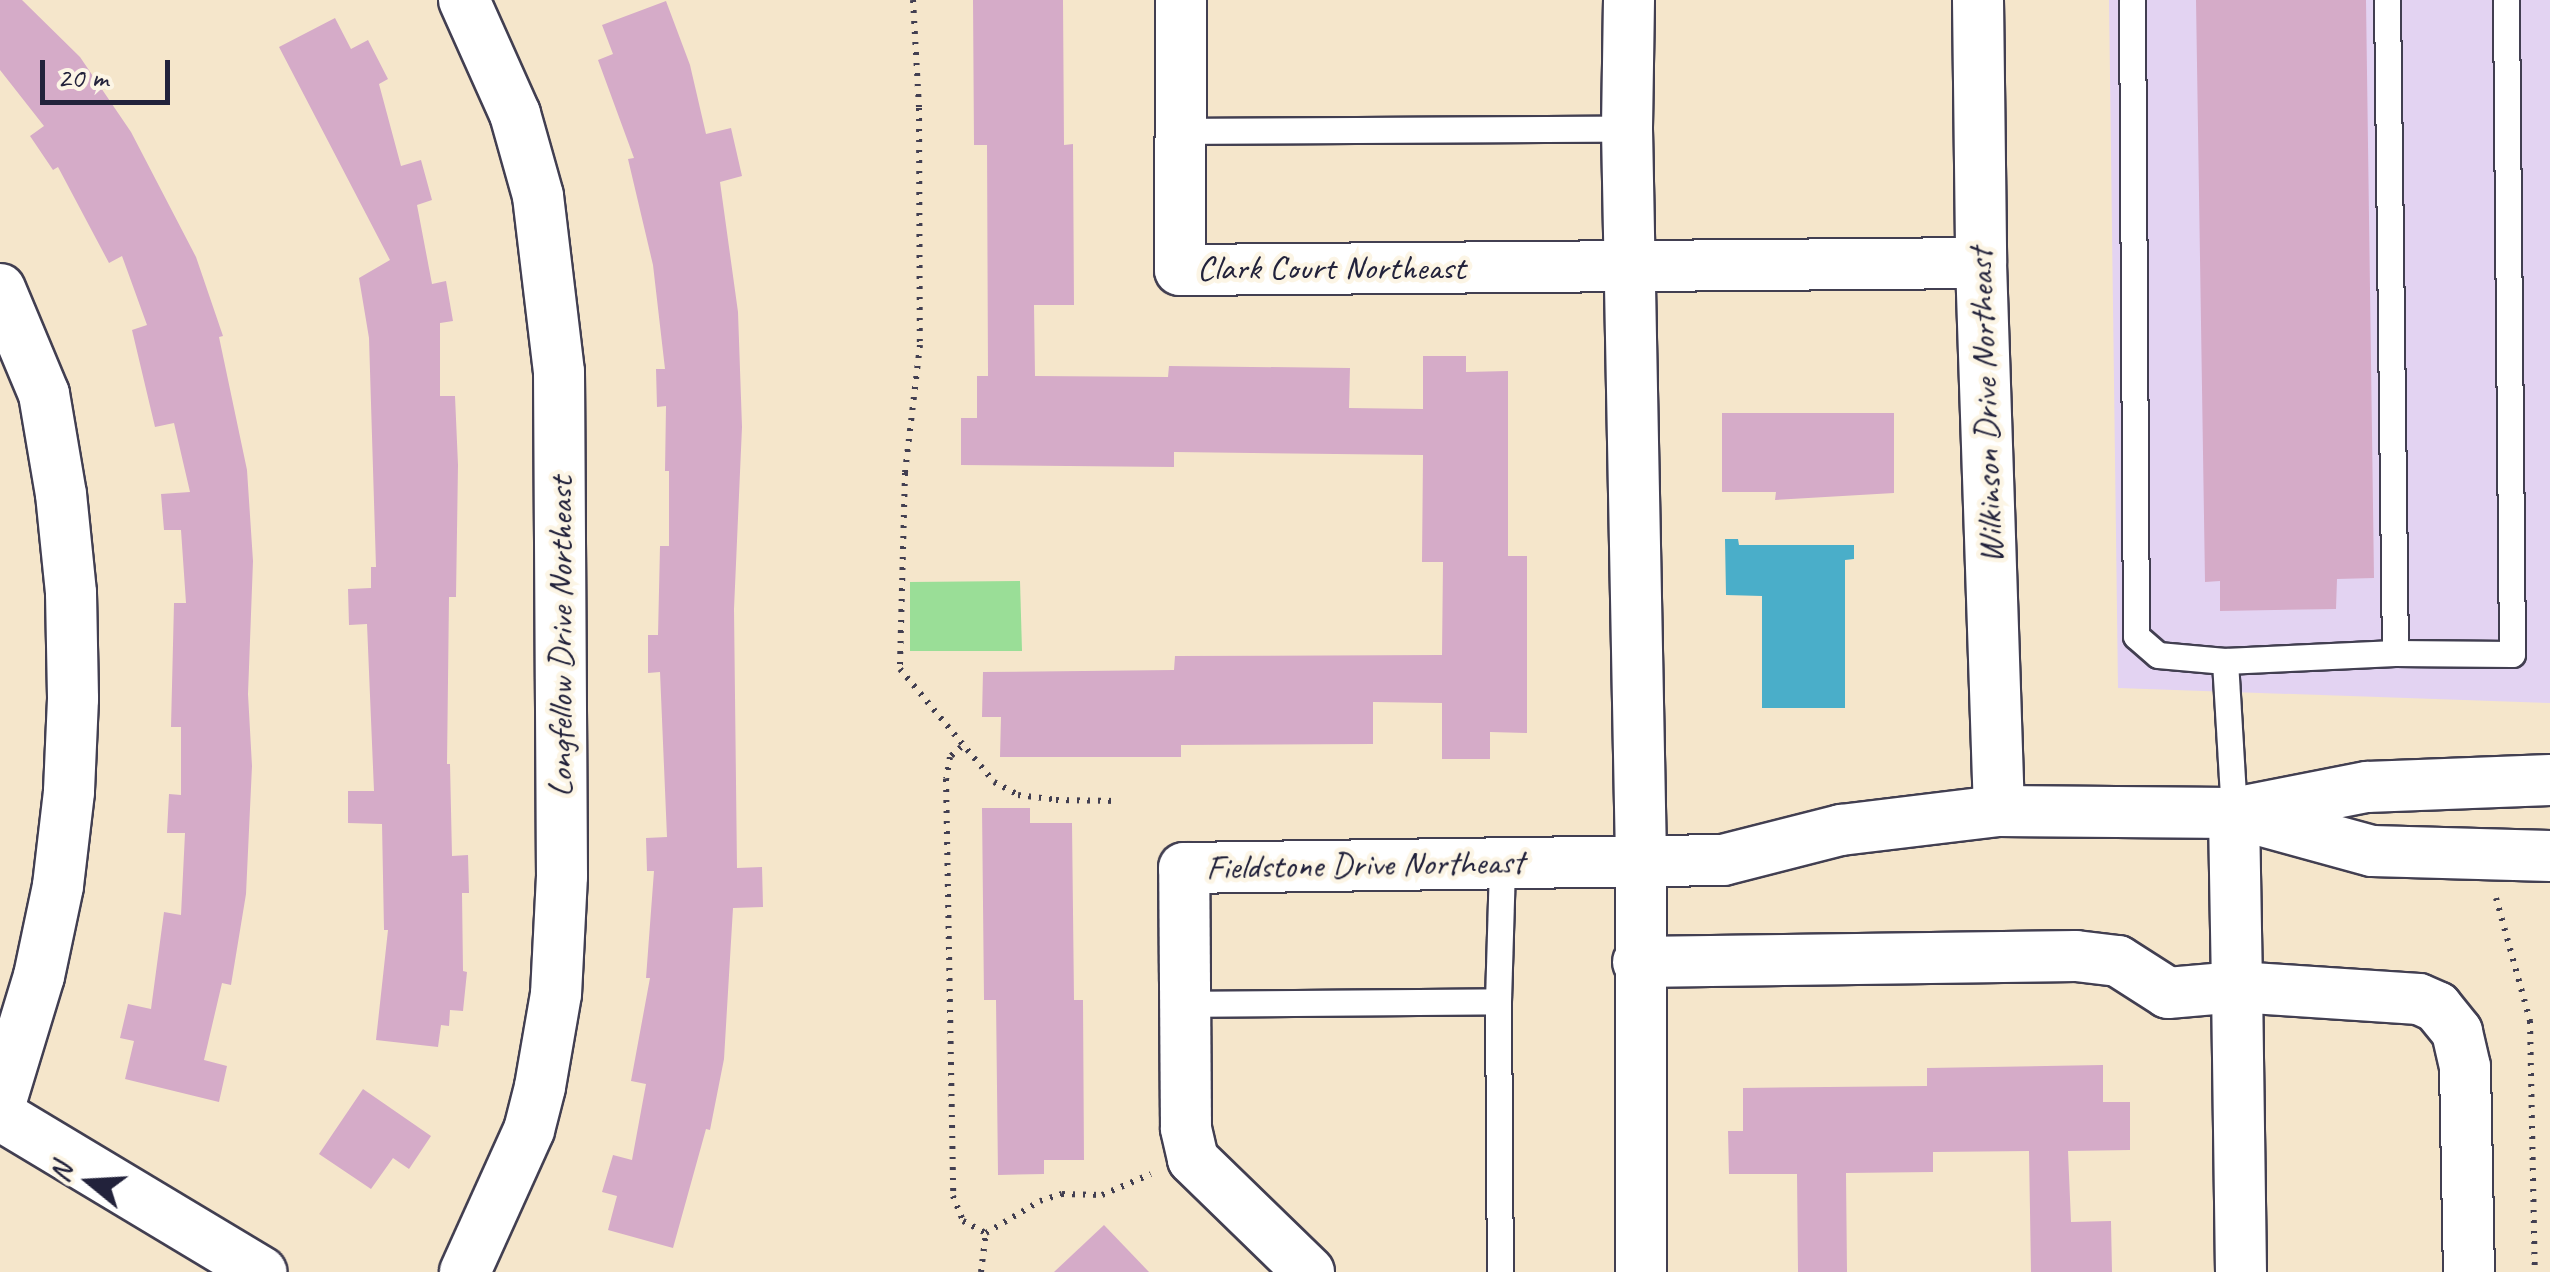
<!DOCTYPE html>
<style>
body{margin:0}
#map{position:relative;width:2550px;height:1272px;overflow:hidden;background:#f5e6cb;font-family:Caveat,sans-serif}
div>[style]{position:absolute}
[style*='--x']{left:calc(var(--x)*1px);top:calc(var(--y)*1px);width:calc(var(--w)*1px);rotate:calc(var(--a)*1deg)}
.built>*{inset:0;background:#e3d3f2}
.green>*{inset:0;background:#9ade97}
.water>*{inset:0;background:#4aaec9}
.building>*{inset:0;background:#d5abc8}
.path>*{height:6px;margin-top:-3px;transform-origin:0;background:repeating-linear-gradient(90deg,#423f51 0 2.5px,transparent 0 10.5px)}
.roads{filter:drop-shadow(2px 0 #423f51) drop-shadow(-2px 0 #423f51) drop-shadow(0 2px #423f51) drop-shadow(0 -2px #423f51)}
.service>*{height:25px;margin:-12.5px;padding:0 12.5px;transform-origin:12.5px;border-radius:12.5px;background:#fff}
.minor>*{height:50px;margin:-25px;padding:0 25px;transform-origin:25px;border-radius:25px;background:#fff}
span{translate:-50% -50%;white-space:nowrap;text-align:center;line-height:1.15;-webkit-text-stroke:9px #fcf5e5;paint-order:stroke}
.street-label{font-size:35px;color:#22223b}
.north{position:absolute;left:40px;top:1132px;width:100px;height:100px;-webkit-text-stroke:8px #fcf5e5;paint-order:stroke;rotate:288deg;font-size:28px;font-weight:700;line-height:40px;text-align:center;color:#22223b}
.north::after{content:'';display:block;margin:auto;width:35px;height:45px;background:#22223b;clip-path:polygon(50% 0,100% 100%,50% 72%,0 100%)}
.scale{position:absolute;left:40px;top:60px;width:130px;height:45px;box-sizing:border-box;border:5px solid #22223b;border-top:0;padding-left:12px;font-size:30px;line-height:35px;white-space:nowrap;color:#22223b;-webkit-text-stroke:8px #fcf5e5;paint-order:stroke}
</style>
<div id="map">
<div class="built">
<i style="clip-path:polygon(2109px 0,2550px 0,2550px 703px,2118px 688px)"></i>
</div>
<div class="green">
<i style="clip-path:polygon(1020px 581px,1022px 651px,910px 651px,910px 582px)"></i>
</div>
<div class="water">
<i style="clip-path:polygon(1725px 539px,1738px 539px,1739px 545px,1854px 545px,1854px 559px,1845px 560px,1845px 708px,1762px 708px,1762px 596px,1726px 595px)"></i>
</div>
<div class="building">
<i style="clip-path:polygon(0 0,22px 0,80px 57px,131px 132px,196px 257px,223px 336px,219px 337px,247px 470px,253px 561px,248px 694px,252px 766px,246px 894px,231px 985px,222px 983px,204px 1060px,227px 1066px,219px 1102px,125px 1079px,134px 1041px,120px 1038px,128px 1004px,151px 1009px,164px 912px,181px 915px,185px 833px,167px 833px,169px 794px,181px 795px,181px 727px,171px 727px,174px 603px,186px 603px,181px 530px,164px 530px,161px 494px,190px 492px,174px 423px,155px 427px,132px 330px,147px 325px,122px 256px,109px 263px,58px 167px,53px 170px,30px 136px,44px 126px,0 70px)"></i>
<i style="clip-path:polygon(973px 0,1063px 0,1064px 145px,1073px 144px,1074px 305px,1034px 305px,1035px 376px,1168px 377px,1169px 366px,1350px 368px,1349px 408px,1423px 409px,1423px 356px,1466px 356px,1466px 372px,1508px 371px,1508px 556px,1527px 556px,1527px 733px,1490px 732px,1490px 759px,1442px 759px,1442px 703px,1373px 702px,1373px 744px,1181px 745px,1181px 757px,1000px 757px,1001px 717px,982px 717px,983px 672px,1174px 670px,1175px 656px,1442px 655px,1443px 562px,1422px 562px,1423px 455px,1174px 452px,1174px 467px,961px 465px,961px 418px,977px 418px,977px 376px,988px 376px,987px 145px,974px 145px)"></i>
<i style="clip-path:polygon(2196px 0,2366px 0,2374px 578px,2337px 579px,2336px 609px,2220px 611px,2220px 581px,2205px 582px)"></i>
<i style="clip-path:polygon(666px 1px,690px 65px,706px 134px,731px 128px,742px 176px,720px 182px,738px 312px,742px 427px,734px 609px,737px 868px,762px 867px,763px 907px,733px 908px,724px 1059px,710px 1130px,706px 1129px,673px 1248px,608px 1230px,617px 1196px,602px 1192px,613px 1155px,632px 1160px,646px 1084px,631px 1081px,650px 978px,646px 978px,654px 871px,647px 871px,646px 838px,667px 837px,660px 672px,648px 673px,648px 635px,658px 635px,660px 546px,669px 546px,669px 471px,665px 471px,666px 406px,657px 407px,656px 369px,665px 369px,653px 265px,628px 159px,634px 158px,598px 60px,613px 54px,602px 25px)"></i>
<i style="clip-path:polygon(335px 18px,351px 49px,368px 40px,388px 79px,379px 84px,401px 166px,421px 160px,432px 200px,417px 205px,432px 284px,446px 281px,453px 321px,440px 323px,440px 396px,455px 396px,458px 465px,456px 597px,449px 597px,447px 764px,450px 764px,452px 856px,468px 855px,469px 893px,462px 893px,463px 971px,467px 972px,463px 1011px,450px 1010px,449px 1026px,441px 1025px,438px 1047px,376px 1040px,388px 930px,384px 930px,382px 824px,348px 823px,348px 791px,374px 791px,367px 624px,349px 625px,348px 589px,371px 588px,371px 567px,376px 567px,369px 338px,359px 278px,390px 260px,279px 47px)"></i>
<i style="clip-path:polygon(1722px 413px,1894px 413px,1894px 493px,1775px 500px,1776px 492px,1722px 492px)"></i>
<i style="clip-path:polygon(982px 808px,1030px 808px,1030px 823px,1072px 823px,1074px 1000px,1083px 1000px,1084px 1160px,1044px 1160px,1044px 1174px,998px 1175px,996px 1000px,984px 1000px)"></i>
<i style="clip-path:polygon(2103px 1065px,2103px 1102px,2130px 1102px,2130px 1150px,2068px 1151px,2071px 1222px,2111px 1221px,2112px 1272px,2031px 1272px,2029px 1151px,1933px 1152px,1933px 1172px,1846px 1173px,1847px 1272px,1798px 1272px,1797px 1174px,1729px 1174px,1728px 1131px,1743px 1131px,1743px 1088px,1927px 1086px,1927px 1068px)"></i>
<i style="clip-path:polygon(363px 1089px,431px 1136px,409px 1169px,393px 1158px,371px 1189px,319px 1154px)"></i>
<i style="clip-path:polygon(1104px 1225px,1149px 1272px,1054px 1272px)"></i>
</div>
<div class="path">
<i style="--x:913;--y:0;--w:108;--a:86.8"></i>
<i style="--x:919;--y:108;--w:237;--a:89.8"></i>
<i style="--x:920;--y:345;--w:129;--a:96.7"></i>
<i style="--x:905;--y:473;--w:196;--a:91.5"></i>
<i style="--x:900;--y:669;--w:147;--a:50.2"></i>
<i style="--x:994;--y:782;--w:27;--a:28"></i>
<i style="--x:1018;--y:795;--w:38;--a:7"></i>
<i style="--x:1056;--y:800;--w:62;--a:0.9"></i>
<i style="--x:961;--y:747;--w:15;--a:138"></i>
<i style="--x:950;--y:757;--w:22;--a:100"></i>
<i style="--x:946;--y:779;--w:417;--a:89"></i>
<i style="--x:953;--y:1196;--w:27;--a:68"></i>
<i style="--x:963;--y:1221;--w:26;--a:28"></i>
<i style="--x:2496;--y:898;--w:128;--a:74.5"></i>
<i style="--x:2530;--y:1021;--w:251;--a:88.9"></i>
<i style="--x:981;--y:1272;--w:39;--a:-83"></i>
<i style="--x:986;--y:1233;--w:63;--a:-30.7"></i>
<i style="--x:1040;--y:1201;--w:23;--a:-18"></i>
<i style="--x:1062;--y:1194;--w:40;--a:1.4"></i>
<i style="--x:1102;--y:1195;--w:53;--a:-23.2"></i>
</div>
<div class="roads">
<div class="service">
<i style="--x:2132;--y:0;--w:636;--a:89.64"></i>
<i style="--x:2136;--y:636;--w:29;--a:41"></i>
<i style="--x:2158;--y:655;--w:67;--a:5.1"></i>
<i style="--x:2225;--y:661;--w:170;--a:-2.7"></i>
<i style="--x:2395;--y:653;--w:117;--a:0.5"></i>
<i style="--x:2512;--y:654;--w:654;--a:-90.53"></i>
<i style="--x:2387;--y:0;--w:653;--a:89.3"></i>
<i style="--x:1179;--y:131;--w:448;--a:-0.3"></i>
<i style="--x:2225;--y:661;--w:152;--a:86.6"></i>
<i style="--x:1498;--y:1001;--w:137;--a:-88.3"></i>
<i style="--x:1183;--y:1004;--w:315;--a:-0.5"></i>
<i style="--x:1498;--y:1001;--w:271;--a:89.6"></i>
</div>
<div class="minor">
<i style="--x:464;--y:0;--w:125;--a:65.9"></i>
<i style="--x:515;--y:114;--w:85;--a:74.3"></i>
<i style="--x:538;--y:196;--w:177;--a:83.2"></i>
<i style="--x:559;--y:372;--w:504;--a:89.66"></i>
<i style="--x:562;--y:876;--w:118;--a:92.9"></i>
<i style="--x:556;--y:994;--w:94;--a:99.8"></i>
<i style="--x:540;--y:1087;--w:44;--a:104.3"></i>
<i style="--x:529;--y:1130;--w:156;--a:114.3"></i>
<i style="--x:1181;--y:0;--w:270;--a:90.2"></i>
<i style="--x:1180;--y:270;--w:801;--a:-0.5"></i>
<i style="--x:1629;--y:0;--w:129;--a:90.9"></i>
<i style="--x:1627;--y:129;--w:732;--a:88.9"></i>
<i style="--x:1641;--y:861;--w:411;--a:90"></i>
<i style="--x:1978;--y:0;--w:263;--a:89.3"></i>
<i style="--x:1981;--y:263;--w:548;--a:88.12"></i>
<i style="--x:0;--y:289;--w:114;--a:67.3"></i>
<i style="--x:44;--y:394;--w:101;--a:80.4"></i>
<i style="--x:61;--y:494;--w:100;--a:84.2"></i>
<i style="--x:71;--y:593;--w:106;--a:88.9"></i>
<i style="--x:73;--y:699;--w:93;--a:92.5"></i>
<i style="--x:69;--y:792;--w:95;--a:96.7"></i>
<i style="--x:58;--y:886;--w:92;--a:101.9"></i>
<i style="--x:39;--y:976;--w:134;--a:106.9"></i>
<i style="--x:2244;--y:816;--w:133;--a:15.3"></i>
<i style="--x:2372;--y:851;--w:178;--a:1.6"></i>
<i style="--x:1638;--y:962;--w:438;--a:-0.8"></i>
<i style="--x:2076;--y:956;--w:42;--a:6.8"></i>
<i style="--x:2118;--y:961;--w:59;--a:32.6"></i>
<i style="--x:2168;--y:993;--w:69;--a:-5"></i>
<i style="--x:2237;--y:987;--w:174;--a:-91"></i>
<i style="--x:0;--y:1115;--w:305;--a:31"></i>
<i style="--x:1309;--y:1272;--w:162;--a:-135.8"></i>
<i style="--x:1193;--y:1159;--w:32;--a:-103"></i>
<i style="--x:1186;--y:1128;--w:260;--a:-90.4"></i>
<i style="--x:1184;--y:868;--w:539;--a:-0.85"></i>
<i style="--x:1723;--y:860;--w:122;--a:-14.3"></i>
<i style="--x:1841;--y:830;--w:159;--a:-6.9"></i>
<i style="--x:1999;--y:811;--w:235;--a:0.5"></i>
<i style="--x:2234;--y:813;--w:136;--a:-11.1"></i>
<i style="--x:2367;--y:787;--w:183;--a:-2.2"></i>
<i style="--x:2241;--y:1272;--w:285;--a:-90.8"></i>
<i style="--x:2237;--y:987;--w:182;--a:3.8"></i>
<i style="--x:2419;--y:999;--w:20;--a:24"></i>
<i style="--x:2437;--y:1007;--w:32;--a:51"></i>
<i style="--x:2457;--y:1032;--w:36;--a:77"></i>
<i style="--x:2465;--y:1067;--w:205;--a:88.9"></i>
</div>
</div>
<div class="street-label">
<span style="left:1331px;top:268px">Clark Court Northeast</span>
<span style="left:1986px;top:406px;rotate:-92deg">Wilkinson Drive Northeast</span>
<span style="left:561px;top:637px;rotate:-90deg">Longfellow Drive Northeast</span>
<span style="left:1365px;top:865px;rotate:-1deg">Fieldstone Drive Northeast</span>
</div>
<div class="north">N</div>
<div class="scale">20 m</div>
</div>
